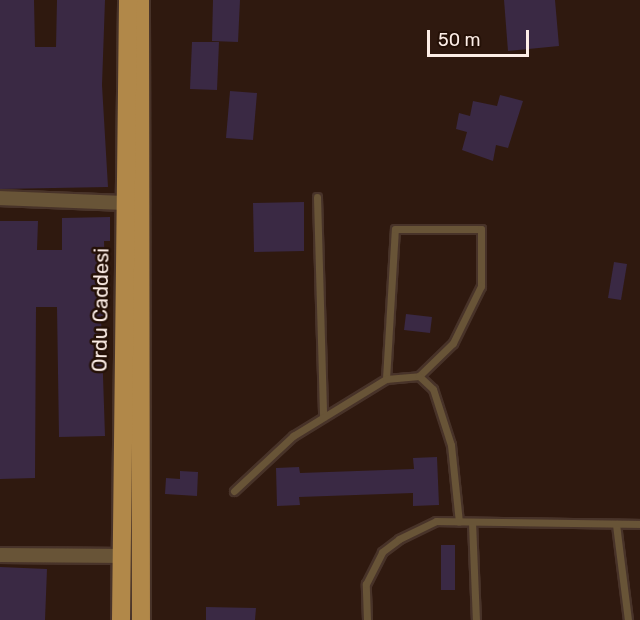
<!DOCTYPE html>
<style>
body{margin:0}
#map{position:relative;width:640px;height:620px;overflow:hidden;background:#2f190f;font-family:Rubik,sans-serif}
div>[style]{position:absolute}
[style*='--x']{left:calc(var(--x)*1px);top:calc(var(--y)*1px);width:calc(var(--w)*1px);rotate:calc(var(--a)*1deg)}
.building>*{inset:0;background:#3a2944}
.roads{filter:drop-shadow(2px 0 #483329) drop-shadow(-2px 0 #483329) drop-shadow(0 2px #483329) drop-shadow(0 -2px #483329)}
.lane>*{height:7px;margin:-3.5px;padding:0 3.5px;transform-origin:3.5px;border-radius:3.5px;background:#685437}
.street>*{height:14px;margin:-7px;padding:0 7px;transform-origin:7px;border-radius:7px;background:#685437}
.primary>*{height:18px;margin:-9px;padding:0 9px;transform-origin:9px;border-radius:9px;background:#b18849}
span{translate:-50% -50%;white-space:nowrap;text-align:center;line-height:1.15;-webkit-text-stroke:5px #241006;paint-order:stroke}
.street-label{font-size:20px;color:#fdeee7}
.scale{position:absolute;left:427px;top:30px;width:102px;height:27px;box-sizing:border-box;border:3px solid #fdeee7;border-top:0;padding-left:8px;font-size:18px;line-height:21px;white-space:nowrap;color:#fdeee7;-webkit-text-stroke:4px #241006;paint-order:stroke}
</style>
<div id="map">
<div class="building">
<i style="clip-path:polygon(0 0,34px 0,35px 47px,56px 47px,57px 0,105px 0,102px 85px,108px 187px,0 189px)"></i>
<i style="clip-path:polygon(213px 0,240px 0,238px 42px,212px 41px)"></i>
<i style="clip-path:polygon(504px 0,555px 0,559px 46px,508px 51px)"></i>
<i style="clip-path:polygon(192px 42px,219px 42px,217px 90px,190px 89px)"></i>
<i style="clip-path:polygon(230px 91px,257px 93px,253px 140px,226px 138px)"></i>
<i style="clip-path:polygon(500px 95px,523px 101px,508px 148px,496px 145px,493px 161px,462px 150px,467px 132px,456px 129px,459px 113px,470px 116px,473px 101px,497px 106px)"></i>
<i style="clip-path:polygon(304px 202px,304px 251px,254px 252px,253px 203px)"></i>
<i style="clip-path:polygon(110px 217px,110px 241px,104px 241px,107px 316px,101px 316px,105px 436px,59px 437px,57px 307px,36px 307px,35px 478px,0 479px,0 221px,38px 221px,37px 250px,62px 250px,62px 218px)"></i>
<i style="clip-path:polygon(614px 262px,627px 264px,621px 300px,608px 298px)"></i>
<i style="clip-path:polygon(406px 314px,432px 317px,430px 333px,404px 330px)"></i>
<i style="clip-path:polygon(437px 457px,439px 505px,413px 506px,413px 493px,299px 497px,300px 505px,277px 506px,276px 468px,299px 467px,300px 473px,414px 469px,413px 458px)"></i>
<i style="clip-path:polygon(180px 471px,198px 472px,197px 496px,165px 494px,166px 478px,180px 479px)"></i>
<i style="clip-path:polygon(441px 545px,455px 545px,455px 590px,441px 590px)"></i>
<i style="clip-path:polygon(0 567px,47px 569px,45px 620px,0 620px)"></i>
<i style="clip-path:polygon(206px 607px,256px 608px,255px 620px,206px 620px)"></i>
</div>
<div class="roads">
<div class="lane">
<i style="--x:317;--y:197;--w:220;--a:88.4"></i>
<i style="--x:386;--y:379;--w:150;--a:-86.6"></i>
<i style="--x:395;--y:229;--w:86;--a:0"></i>
<i style="--x:481;--y:229;--w:57;--a:90"></i>
<i style="--x:481;--y:286;--w:64;--a:116.2"></i>
<i style="--x:453;--y:343;--w:47;--a:135.9"></i>
<i style="--x:234;--y:491;--w:81;--a:-43"></i>
<i style="--x:293;--y:436;--w:109;--a:-31.5"></i>
<i style="--x:386;--y:379;--w:33;--a:-5"></i>
<i style="--x:419;--y:376;--w:19;--a:43"></i>
<i style="--x:433;--y:389;--w:59;--a:72.2"></i>
<i style="--x:451;--y:445;--w:77;--a:84.1"></i>
<i style="--x:472;--y:522;--w:98;--a:87.7"></i>
<i style="--x:616;--y:524;--w:97;--a:82.9"></i>
<i style="--x:367;--y:620;--w:36;--a:-92"></i>
<i style="--x:366;--y:584;--w:36;--a:-63"></i>
<i style="--x:382;--y:552;--w:21;--a:-37"></i>
<i style="--x:399;--y:539;--w:41;--a:-25.9"></i>
<i style="--x:436;--y:521;--w:204;--a:0.8"></i>
</div>
<div class="street">
<i style="--x:0;--y:198;--w:124;--a:2.3"></i>
<i style="--x:0;--y:555;--w:121;--a:0.5"></i>
</div>
<div class="primary">
<i style="--x:140;--y:0;--w:620;--a:89.91"></i>
<i style="--x:121;--y:620;--w:620;--a:-89.35"></i>
</div>
</div>
<div class="street-label">
<span style="left:101px;top:310px;rotate:-89deg">Ordu Caddesi</span>
</div>
<div class="scale">50 m</div>
</div>
